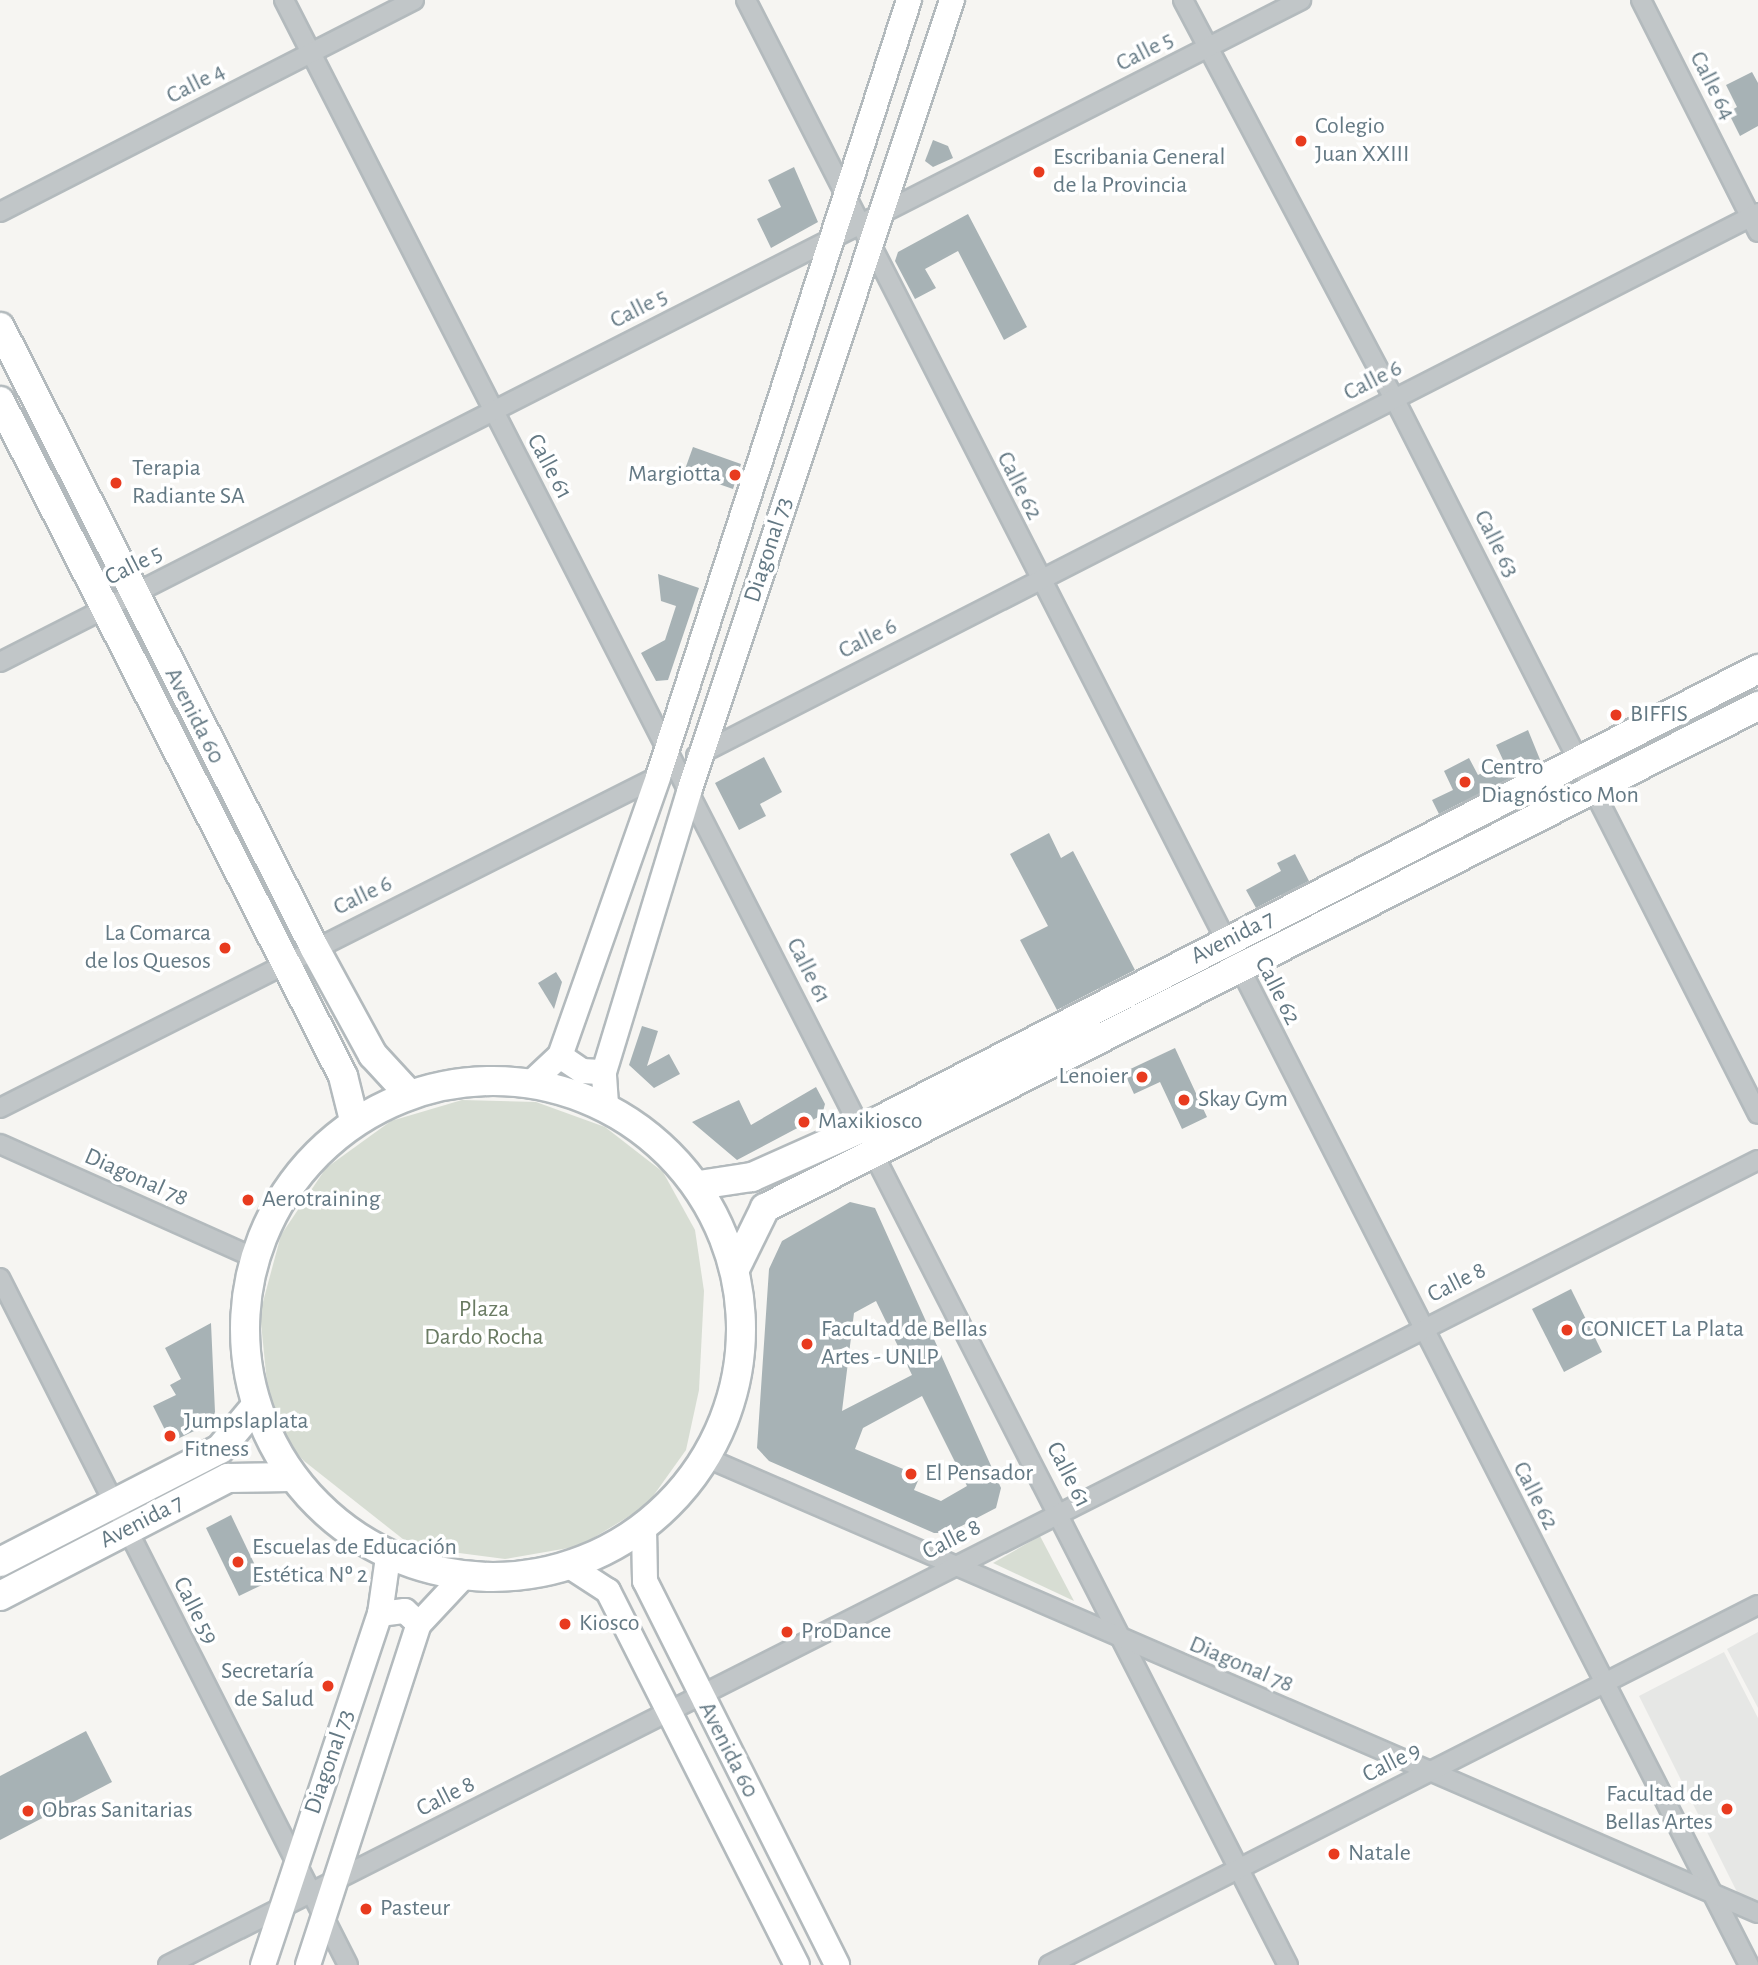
<!DOCTYPE html>
<meta charset="utf-8">
<style>
body{margin:0}
#map{position:relative;width:1758px;height:1965px;overflow:hidden;background:#f6f5f2;font-family:"Alegreya Sans",sans-serif}
div>[style]{position:absolute}
[style*='--x']{left:calc(var(--x)*1px);top:calc(var(--y)*1px);width:calc(var(--w)*1px);rotate:calc(var(--a)*1deg)}
.built>*{inset:0;background:#e6e7e5}
.green>*{inset:0;background:#d7ddd3}
.building>*{inset:0;background:#a7b2b5}
.roads{filter:drop-shadow(2px 0 #b3babd) drop-shadow(-2px 0 #b3babd) drop-shadow(0 2px #b3babd) drop-shadow(0 -2px #b3babd)}
.street>*{height:18px;margin:-9px;padding:0 9px;transform-origin:9px;border-radius:9px;background:#c1c6c8}
.secondary>*{height:24px;margin:-12px;padding:0 12px;transform-origin:12px;border-radius:12px;background:#fff}
.primary>*{height:28px;margin:-14px;padding:0 14px;transform-origin:14px;border-radius:14px;background:#fff}
.primary>.ring{margin:-14px;padding:0;box-sizing:content-box;background:none;border:28px solid #fff;border-radius:50%}
.dots>*{width:19px;height:19px;translate:-50% -50%;box-sizing:border-box;border:4px solid #fff;border-radius:50%}
span{translate:-50% -50%;white-space:nowrap;text-align:center;line-height:1.15;-webkit-text-stroke:7px #fff;paint-order:stroke}
.street-label{font-size:24px;color:#647984}
.poi-label{font-size:24px;color:#647984}
.left{translate:0 -50%;text-align:left}
.right{translate:-100% -50%;text-align:right}
.park-label{font-size:24px;color:#6a7b63}
</style>
<div id="map">
<div class="built">
<i style="clip-path:polygon(1758px 1632px,1758px 1708px,1727px 1649px)"></i>
<i style="clip-path:polygon(1724px 1652px,1758px 1718px,1758px 1907px,1741px 1900px,1639px 1696px)"></i>
</div>
<div class="green">
<i style="clip-path:polygon(462px 1100px,536px 1102px,605px 1127px,663px 1172px,695px 1230px,704px 1291px,699px 1390px,686px 1450px,646px 1506px,580px 1546px,505px 1559px,413px 1547px,304px 1461px,291px 1447px,268px 1393px,260px 1313px,281px 1235px,326px 1168px,391px 1121px)"></i>
<i style="clip-path:polygon(1040px 1536px,1074px 1601px,993px 1563px)"></i>
</div>
<div class="building">
<i style="clip-path:polygon(1752px 72px,1758px 83px,1758px 126px,1740px 136px,1728px 112px,1737px 107px,1726px 85px)"></i>
<i style="clip-path:polygon(933px 140px,948px 146px,953px 158px,933px 167px,925px 161px)"></i>
<i style="clip-path:polygon(794px 167px,818px 222px,771px 248px,757px 219px,781px 207px,768px 180px)"></i>
<i style="clip-path:polygon(968px 214px,1027px 327px,1004px 340px,958px 251px,925px 269px,936px 288px,915px 299px,895px 261px,898px 252px)"></i>
<i style="clip-path:polygon(693px 447px,741px 464px,733px 489px,684px 472px)"></i>
<i style="clip-path:polygon(658px 574px,699px 588px,668px 680px,656px 681px,641px 653px,665px 640px,676px 606px,661px 601px)"></i>
<i style="clip-path:polygon(1528px 730px,1541px 762px,1439px 814px,1432px 800px,1453px 790px,1444px 771px,1469px 758px,1478px 775px,1504px 762px,1496px 745px)"></i>
<i style="clip-path:polygon(764px 757px,782px 792px,760px 804px,766px 816px,739px 830px,715px 783px)"></i>
<i style="clip-path:polygon(1049px 833px,1061px 858px,1073px 851px,1135px 970px,1057px 1010px,1020px 940px,1048px 926px,1010px 854px)"></i>
<i style="clip-path:polygon(1295px 854px,1309px 881px,1256px 908px,1246px 890px,1281px 871px,1277px 863px)"></i>
<i style="clip-path:polygon(556px 972px,562px 982px,554px 1009px,538px 983px)"></i>
<i style="clip-path:polygon(642px 1026px,658px 1031px,647px 1066px,669px 1054px,680px 1074px,654px 1088px,629px 1065px)"></i>
<i style="clip-path:polygon(1175px 1048px,1207px 1117px,1182px 1129px,1160px 1082px,1134px 1094px,1124px 1072px)"></i>
<i style="clip-path:polygon(816px 1087px,825px 1104px,822px 1115px,737px 1160px,692px 1122px,739px 1100px,751px 1125px)"></i>
<i style="clip-path:polygon(evenodd,850px 1202px,875px 1208px,1001px 1488px,996px 1508px,948px 1533px,934px 1533px,769px 1461px,757px 1448px,769px 1269px,782px 1241px,850px 1202px,876px 1301px,912px 1375px,842px 1411px,854px 1313px,876px 1301px,850px 1202px,922px 1396px,967px 1486px,941px 1501px,914px 1490px,920px 1476px,855px 1449px,863px 1428px,922px 1396px)"></i>
<i style="clip-path:polygon(1571px 1289px,1602px 1352px,1564px 1372px,1532px 1309px)"></i>
<i style="clip-path:polygon(211px 1323px,215px 1412px,211px 1423px,171px 1442px,153px 1406px,176px 1395px,170px 1385px,181px 1379px,165px 1348px)"></i>
<i style="clip-path:polygon(231px 1515px,264px 1584px,239px 1596px,206px 1528px)"></i>
<i style="clip-path:polygon(86px 1731px,112px 1782px,0 1840px,0 1776px)"></i>
</div>
<div class="roads">
<div class="street">
<i style="--x:284;--y:0;--w:2207;--a:62.94"></i>
<i style="--x:746;--y:0;--w:2206;--a:62.96"></i>
<i style="--x:1183;--y:0;--w:450;--a:62.1"></i>
<i style="--x:1394;--y:398;--w:803;--a:63.05"></i>
<i style="--x:1641;--y:0;--w:260;--a:63.2"></i>
<i style="--x:0;--y:212;--w:465;--a:-27.1"></i>
<i style="--x:0;--y:662;--w:1460;--a:-26.97"></i>
<i style="--x:696;--y:756;--w:1193;--a:-27.08"></i>
<i style="--x:0;--y:1108;--w:742;--a:-26.74"></i>
<i style="--x:0;--y:1144;--w:277;--a:24.1"></i>
<i style="--x:0;--y:1278;--w:770;--a:63.14"></i>
<i style="--x:707;--y:1458;--w:1145;--a:23.41"></i>
<i style="--x:168;--y:1965;--w:1782;--a:-26.85"></i>
<i style="--x:1049;--y:1965;--w:795;--a:-26.92"></i>
</div>
<div class="secondary">
<i style="--x:560;--y:1056;--w:27;--a:34"></i>
<i style="--x:582;--y:1071;--w:22;--a:3"></i>
<i style="--x:534;--y:1080;--w:35;--a:-43"></i>
<i style="--x:560;--y:1056;--w:296;--a:-70.6"></i>
<i style="--x:658;--y:777;--w:817;--a:-72.1"></i>
<i style="--x:606;--y:1104;--w:32;--a:-94"></i>
<i style="--x:604;--y:1072;--w:293;--a:-73.1"></i>
<i style="--x:689;--y:792;--w:835;--a:-71.63"></i>
<i style="--x:644;--y:1528;--w:53;--a:88.9"></i>
<i style="--x:645;--y:1581;--w:429;--a:63.4"></i>
<i style="--x:571;--y:1567;--w:44;--a:33"></i>
<i style="--x:608;--y:1591;--w:419;--a:63.2"></i>
<i style="--x:380;--y:1614;--w:25;--a:-7"></i>
<i style="--x:405;--y:1611;--w:19;--a:43"></i>
<i style="--x:263;--y:1965;--w:370;--a:-71.6"></i>
<i style="--x:380;--y:1614;--w:58;--a:-82"></i>
<i style="--x:308;--y:1965;--w:359;--a:-72"></i>
<i style="--x:419;--y:1624;--w:63;--a:-46.9"></i>
</div>
<div class="primary">
<i style="--x:0;--y:327;--w:695;--a:63.14"></i>
<i style="--x:314;--y:947;--w:123;--a:61.4"></i>
<i style="--x:373;--y:1055;--w:50;--a:47.4"></i>
<i style="--x:0;--y:401;--w:757;--a:63.06"></i>
<i style="--x:343;--y:1076;--w:45;--a:76"></i>
<i class="ring" style="left:245px;top:1081px;width:468px;height:468px"></i>
<i style="--x:699;--y:1185;--w:54;--a:-8.6"></i>
<i style="--x:752;--y:1177;--w:142;--a:-24"></i>
<i style="--x:882;--y:1119;--w:985;--a:-27.19"></i>
<i style="--x:736;--y:1267;--w:66;--a:-63.8"></i>
<i style="--x:765;--y:1208;--w:1113;--a:-26.82"></i>
<i style="--x:0;--y:1562;--w:247;--a:-27.2"></i>
<i style="--x:220;--y:1449;--w:55;--a:-50.2"></i>
<i style="--x:0;--y:1596;--w:257;--a:-27.4"></i>
<i style="--x:228;--y:1478;--w:63;--a:-0.9"></i>
</div>
</div>
<div class="dots">
<i style="left:1301px;top:141px;background:#e83b1f"></i>
<i style="left:1039px;top:172px;background:#e83b1f"></i>
<i style="left:735px;top:475px;background:#e83b1f"></i>
<i style="left:116px;top:483px;background:#e83b1f"></i>
<i style="left:1616px;top:715px;background:#e83b1f"></i>
<i style="left:1465px;top:782px;background:#e83b1f"></i>
<i style="left:225px;top:948px;background:#e83b1f"></i>
<i style="left:1142px;top:1077px;background:#e83b1f"></i>
<i style="left:1184px;top:1100px;background:#e83b1f"></i>
<i style="left:804px;top:1122px;background:#e83b1f"></i>
<i style="left:248px;top:1200px;background:#e83b1f"></i>
<i style="left:1567px;top:1330px;background:#e83b1f"></i>
<i style="left:807px;top:1344px;background:#e83b1f"></i>
<i style="left:170px;top:1436px;background:#e83b1f"></i>
<i style="left:911px;top:1474px;background:#e83b1f"></i>
<i style="left:238px;top:1562px;background:#e83b1f"></i>
<i style="left:565px;top:1624px;background:#e83b1f"></i>
<i style="left:787px;top:1632px;background:#e83b1f"></i>
<i style="left:328px;top:1686px;background:#e83b1f"></i>
<i style="left:1727px;top:1809px;background:#e83b1f"></i>
<i style="left:28px;top:1811px;background:#e83b1f"></i>
<i style="left:1334px;top:1854px;background:#e83b1f"></i>
<i style="left:366px;top:1909px;background:#e83b1f"></i>
</div>
<div class="street-label">
<span style="left:1145px;top:52px;rotate:-27deg">Calle 5</span>
<span style="left:196px;top:84px;rotate:-27deg">Calle 4</span>
<span style="left:1712px;top:86px;rotate:63deg">Calle 64</span>
<span style="left:639px;top:309px;rotate:-27deg">Calle 5</span>
<span style="left:1373px;top:381px;rotate:-27deg">Calle 6</span>
<span style="left:549px;top:467px;rotate:62deg">Calle 61</span>
<span style="left:1019px;top:486px;rotate:63deg">Calle 62</span>
<span style="left:1496px;top:544px;rotate:63deg">Calle 63</span>
<span style="left:769px;top:550px;rotate:-72deg">Diagonal 73</span>
<span style="left:134px;top:566px;rotate:-27deg">Calle 5</span>
<span style="left:868px;top:639px;rotate:-27deg">Calle 6</span>
<span style="left:194px;top:716px;rotate:63deg">Avenida 60</span>
<span style="left:363px;top:896px;rotate:-26deg">Calle 6</span>
<span style="left:1233px;top:938px;rotate:-27deg">Avenida 7</span>
<span style="left:808px;top:971px;rotate:63deg">Calle 61</span>
<span style="left:1277px;top:991px;rotate:63deg">Calle 62</span>
<span style="left:136px;top:1178px;rotate:24deg">Diagonal 78</span>
<span style="left:1457px;top:1283px;rotate:-27deg">Calle 8</span>
<span style="left:1068px;top:1475px;rotate:63deg">Calle 61</span>
<span style="left:1535px;top:1496px;rotate:63deg">Calle 62</span>
<span style="left:142px;top:1522px;rotate:-27deg">Avenida 7</span>
<span style="left:952px;top:1540px;rotate:-27deg">Calle 8</span>
<span style="left:195px;top:1611px;rotate:63deg">Calle 59</span>
<span style="left:1241px;top:1665px;rotate:23deg">Diagonal 78</span>
<span style="left:728px;top:1750px;rotate:63deg">Avenida 60</span>
<span style="left:330px;top:1762px;rotate:-71deg">Diagonal 73</span>
<span style="left:1392px;top:1763px;rotate:-27deg">Calle 9</span>
<span style="left:446px;top:1797px;rotate:-27deg">Calle 8</span>
</div>
<div class="poi-label">
<span class="left" style="left:1315px;top:141px">Colegio<br>Juan XXIII</span>
<span class="left" style="left:1053px;top:172px">Escribania General<br>de la Provincia</span>
<span class="left" style="left:132px;top:483px">Terapia<br>Radiante SA</span>
<span class="right" style="left:721px;top:475px">Margiotta</span>
<span class="left" style="left:1630px;top:715px">BIFFIS</span>
<span class="left" style="left:1481px;top:782px">Centro<br>Diagnóstico Mon</span>
<span class="right" style="left:211px;top:948px">La Comarca<br>de los Quesos</span>
<span class="right" style="left:1128px;top:1077px">Lenoier</span>
<span class="left" style="left:1198px;top:1100px">Skay Gym</span>
<span class="left" style="left:818px;top:1122px">Maxikiosco</span>
<span class="left" style="left:262px;top:1200px">Aerotraining</span>
<span class="left" style="left:821px;top:1344px">Facultad de Bellas<br>Artes - UNLP</span>
<span class="left" style="left:1581px;top:1330px">CONICET La Plata</span>
<span class="left" style="left:184px;top:1436px">Jumpslaplata<br>Fitness</span>
<span class="left" style="left:925px;top:1474px">El Pensador</span>
<span class="left" style="left:252px;top:1562px">Escuelas de Educación<br>Estética Nº 2</span>
<span class="left" style="left:579px;top:1624px">Kiosco</span>
<span class="left" style="left:801px;top:1632px">ProDance</span>
<span class="right" style="left:314px;top:1686px">Secretaría<br>de Salud</span>
<span class="right" style="left:1713px;top:1809px">Facultad de<br>Bellas Artes</span>
<span class="left" style="left:42px;top:1811px">Obras Sanitarias</span>
<span class="left" style="left:1348px;top:1854px">Natale</span>
<span class="left" style="left:380px;top:1909px">Pasteur</span>
</div>
<div class="park-label">
<span style="left:484px;top:1324px">Plaza<br>Dardo Rocha</span>
</div>
</div>
